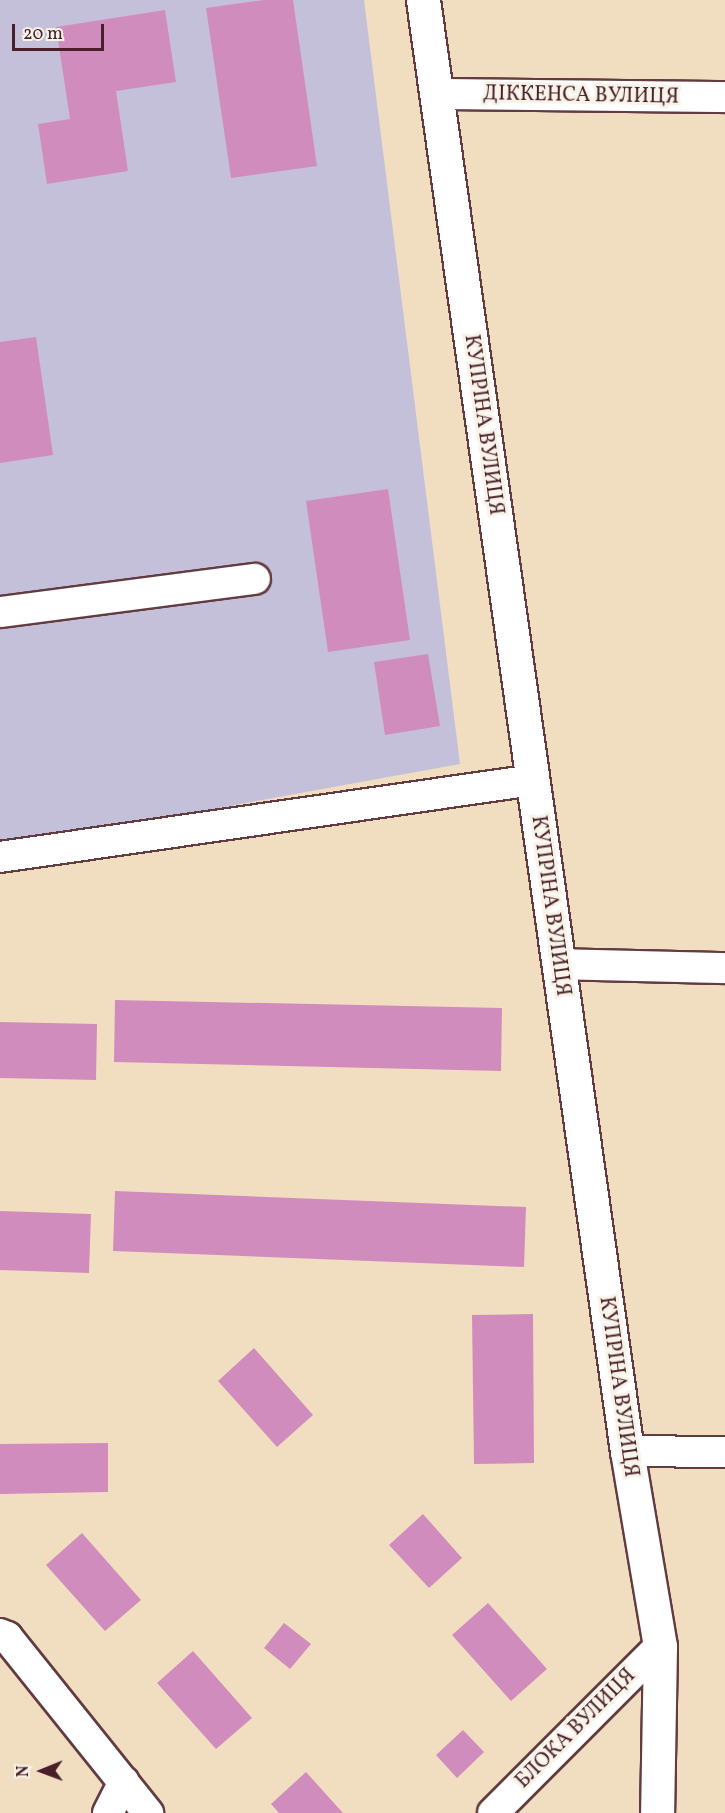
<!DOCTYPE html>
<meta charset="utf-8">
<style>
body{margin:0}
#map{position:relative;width:725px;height:1813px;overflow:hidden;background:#f1dec0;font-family:Vollkorn,serif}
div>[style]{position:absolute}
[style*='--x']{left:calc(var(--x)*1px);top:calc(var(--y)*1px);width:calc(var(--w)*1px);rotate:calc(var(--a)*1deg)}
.industrial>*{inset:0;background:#c5c0da}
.building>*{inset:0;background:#d18cbe}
.roads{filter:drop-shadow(2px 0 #633c41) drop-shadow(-2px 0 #633c41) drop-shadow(0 2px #633c41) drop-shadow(0 -2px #633c41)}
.minor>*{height:30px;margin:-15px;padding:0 15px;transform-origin:15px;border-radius:15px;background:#fff}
.major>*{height:33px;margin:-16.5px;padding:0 16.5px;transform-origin:16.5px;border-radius:16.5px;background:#fff}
span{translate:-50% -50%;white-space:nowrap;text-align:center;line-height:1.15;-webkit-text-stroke:6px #f7f3e8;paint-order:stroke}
.street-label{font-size:21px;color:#4a1f2b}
.north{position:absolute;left:12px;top:1741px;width:60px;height:60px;-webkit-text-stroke:4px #f7f3e8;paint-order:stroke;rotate:269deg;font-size:16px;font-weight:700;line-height:24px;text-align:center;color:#4a1f2b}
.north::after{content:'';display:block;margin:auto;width:21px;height:27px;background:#4a1f2b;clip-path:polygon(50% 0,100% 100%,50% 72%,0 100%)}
.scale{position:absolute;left:12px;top:24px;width:92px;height:27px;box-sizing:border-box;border:3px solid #4a1f2b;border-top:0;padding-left:8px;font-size:18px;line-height:21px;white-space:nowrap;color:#4a1f2b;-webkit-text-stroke:4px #f7f3e8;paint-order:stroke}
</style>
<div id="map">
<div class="industrial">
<i style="clip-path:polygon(0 0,364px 0,460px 764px,0 848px)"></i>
</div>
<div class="building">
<i style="clip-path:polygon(264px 0,293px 0,317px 166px,231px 178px,206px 8px)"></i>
<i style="clip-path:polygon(165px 10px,176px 82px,116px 91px,128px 171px,47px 184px,38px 124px,70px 119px,56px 27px)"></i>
<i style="clip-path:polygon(36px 337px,53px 455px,0 463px,0 342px)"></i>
<i style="clip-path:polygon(388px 489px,410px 640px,328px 652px,306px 501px)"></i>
<i style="clip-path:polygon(428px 654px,440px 726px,385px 735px,374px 662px)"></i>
<i style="clip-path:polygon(115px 1000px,502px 1008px,501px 1071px,114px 1062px)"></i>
<i style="clip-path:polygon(0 1022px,97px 1024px,96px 1080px,0 1078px)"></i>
<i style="clip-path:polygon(115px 1191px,526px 1207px,524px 1267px,113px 1251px)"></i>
<i style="clip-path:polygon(0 1211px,91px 1214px,89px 1273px,0 1270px)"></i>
<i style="clip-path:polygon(533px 1314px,534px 1463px,474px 1464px,472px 1315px)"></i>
<i style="clip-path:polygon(254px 1348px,313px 1415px,277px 1447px,218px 1381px)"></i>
<i style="clip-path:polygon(108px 1443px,108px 1492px,0 1494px,0 1444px)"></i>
<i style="clip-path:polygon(423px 1514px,462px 1558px,429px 1588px,389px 1545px)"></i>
<i style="clip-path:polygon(82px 1533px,141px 1600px,105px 1631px,46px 1565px)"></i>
<i style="clip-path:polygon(488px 1603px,547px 1669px,511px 1701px,452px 1635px)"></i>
<i style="clip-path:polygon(284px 1623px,311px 1644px,290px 1669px,264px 1648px)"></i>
<i style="clip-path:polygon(193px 1651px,252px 1718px,216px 1749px,157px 1683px)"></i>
<i style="clip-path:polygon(463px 1730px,484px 1752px,457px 1778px,436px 1755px)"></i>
<i style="clip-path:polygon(306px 1772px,343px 1813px,279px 1813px,271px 1804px)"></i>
</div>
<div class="roads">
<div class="minor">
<i style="--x:436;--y:94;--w:289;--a:0.6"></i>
<i style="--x:0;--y:612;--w:257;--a:-7.4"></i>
<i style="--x:0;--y:857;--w:539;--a:-8.22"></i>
<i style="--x:558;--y:964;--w:167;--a:1.4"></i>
<i style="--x:627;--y:1451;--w:98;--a:0.6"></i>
<i style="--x:0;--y:1634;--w:8;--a:23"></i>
<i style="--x:7;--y:1637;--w:226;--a:51.3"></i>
<i style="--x:108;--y:1813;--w:35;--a:-63"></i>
<i style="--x:493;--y:1813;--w:236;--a:-45"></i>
</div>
<div class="major">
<i style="--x:423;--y:0;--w:1465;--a:82"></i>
<i style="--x:627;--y:1451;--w:198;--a:80.4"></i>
<i style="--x:660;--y:1646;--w:167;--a:91"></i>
</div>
</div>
<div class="street-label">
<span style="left:581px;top:96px;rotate:1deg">ДІККЕНСА ВУЛИЦЯ</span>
<span style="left:483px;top:425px;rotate:82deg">КУПРІНА ВУЛИЦЯ</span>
<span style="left:550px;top:906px;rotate:82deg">КУПРІНА ВУЛИЦЯ</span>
<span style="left:618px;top:1387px;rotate:82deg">КУПРІНА ВУЛИЦЯ</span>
<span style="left:576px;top:1729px;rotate:-45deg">БЛОКА ВУЛИЦЯ</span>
</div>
<div class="north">N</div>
<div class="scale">20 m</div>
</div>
